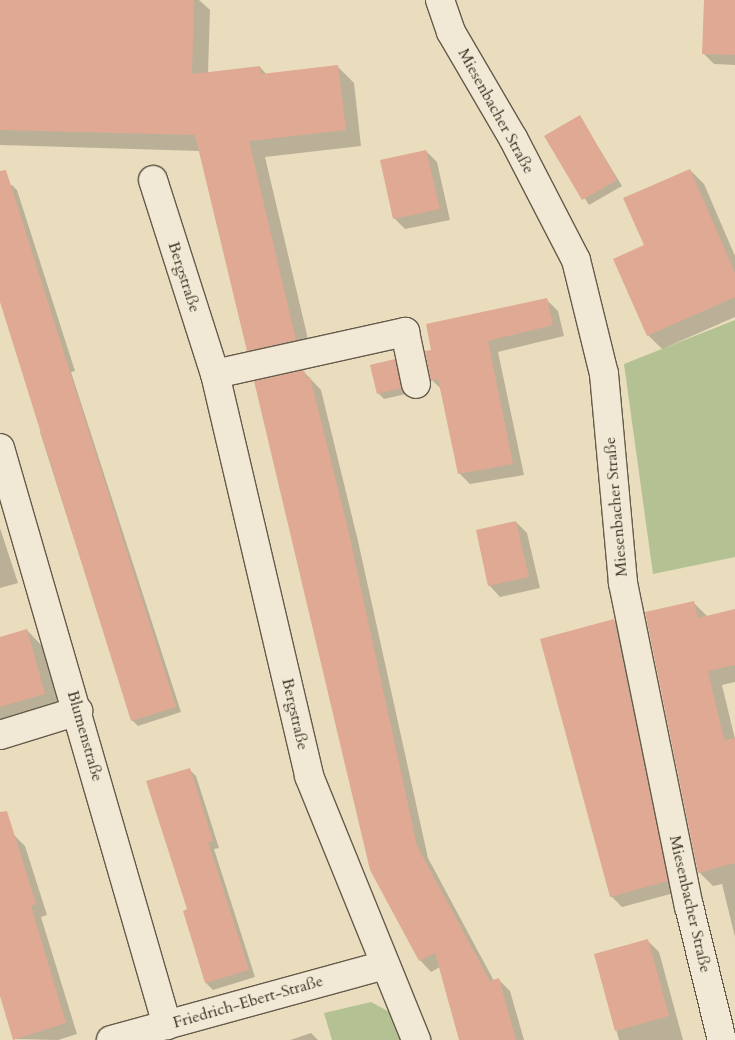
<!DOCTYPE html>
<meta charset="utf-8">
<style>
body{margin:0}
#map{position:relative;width:735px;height:1040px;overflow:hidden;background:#e9ddbe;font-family:Cardo,serif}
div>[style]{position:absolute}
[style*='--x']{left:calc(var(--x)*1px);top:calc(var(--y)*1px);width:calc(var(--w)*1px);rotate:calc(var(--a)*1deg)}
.green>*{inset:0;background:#b4c293}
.shadow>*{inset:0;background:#0003}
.building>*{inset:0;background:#e0a993}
.roads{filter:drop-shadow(1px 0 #665b4b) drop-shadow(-1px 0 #665b4b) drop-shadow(0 1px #665b4b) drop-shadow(0 -1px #665b4b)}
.minor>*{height:28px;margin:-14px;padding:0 14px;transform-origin:14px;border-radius:14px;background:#f1e9d5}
span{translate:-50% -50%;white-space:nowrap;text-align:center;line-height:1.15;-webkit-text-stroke:5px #f1e9d5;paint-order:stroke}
.street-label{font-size:16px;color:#3a3025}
</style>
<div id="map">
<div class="green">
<i style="clip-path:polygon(735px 320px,735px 557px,653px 574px,624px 364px)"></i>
<i style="clip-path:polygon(371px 1002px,395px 1015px,402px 1040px,332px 1040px,324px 1013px)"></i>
</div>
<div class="shadow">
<i style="clip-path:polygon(0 0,199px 0,210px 10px,208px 73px,260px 67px,267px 75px,338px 67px,354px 83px,361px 146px,265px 157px,312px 356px,264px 367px,248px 350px,200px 151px,0 145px)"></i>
<i style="clip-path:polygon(705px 0,735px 0,735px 65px,714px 64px,703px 53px)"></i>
<i style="clip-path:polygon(580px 117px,622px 186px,589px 205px,546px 136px)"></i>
<i style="clip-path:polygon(426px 151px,437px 162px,450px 220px,405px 229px,394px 218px)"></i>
<i style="clip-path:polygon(690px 170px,704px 184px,735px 256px,735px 317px,662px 349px,648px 335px,646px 246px)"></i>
<i style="clip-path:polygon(12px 185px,17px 190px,75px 371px,71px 372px,181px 712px,138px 726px,132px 720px,40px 432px,43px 430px,0 296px,0 188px)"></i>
<i style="clip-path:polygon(547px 300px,558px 311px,564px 336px,498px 352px,524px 475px,470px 484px,459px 473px,441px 389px,432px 380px,433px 351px)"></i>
<i style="clip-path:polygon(394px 360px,400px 366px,406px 394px,384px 399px,379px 394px,372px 365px)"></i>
<i style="clip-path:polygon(304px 372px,321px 390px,358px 541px,428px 858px,494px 981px,499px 980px,510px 991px,524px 1040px,460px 1040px,440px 967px,431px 972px,420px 960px)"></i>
<i style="clip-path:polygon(516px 522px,527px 533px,540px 588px,500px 597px,489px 585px)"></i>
<i style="clip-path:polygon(0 528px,18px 583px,0 588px)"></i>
<i style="clip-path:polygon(693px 602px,708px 617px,735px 611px,735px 682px,722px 685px,735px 739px,735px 937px,722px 884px,713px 886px,699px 872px)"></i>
<i style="clip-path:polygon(614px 621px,625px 632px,678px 892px,622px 907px,611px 896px)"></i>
<i style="clip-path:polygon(27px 630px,42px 646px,60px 710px,0 727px,0 638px)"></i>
<i style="clip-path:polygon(189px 769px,196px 776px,219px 848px,214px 849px,255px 977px,213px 990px,206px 983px,189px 910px)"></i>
<i style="clip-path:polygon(0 835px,14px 835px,25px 846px,47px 915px,41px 917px,77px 1034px,58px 1040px,14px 1039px,0 991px)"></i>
<i style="clip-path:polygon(648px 941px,659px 952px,683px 1040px,619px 1040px,596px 955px)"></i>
<i style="clip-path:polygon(311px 1033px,318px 1040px,290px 1040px)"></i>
</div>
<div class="building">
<i style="clip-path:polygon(0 0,194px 0,192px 74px,260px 66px,261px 74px,338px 65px,346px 130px,249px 141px,296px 340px,247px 351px,195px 135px,0 130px)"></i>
<i style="clip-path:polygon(704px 0,735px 0,735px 55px,702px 54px)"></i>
<i style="clip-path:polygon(580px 115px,617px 180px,582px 200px,544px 136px)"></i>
<i style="clip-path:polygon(426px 150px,440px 209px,393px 219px,380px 160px)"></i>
<i style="clip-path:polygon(690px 169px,735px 273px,735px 297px,647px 336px,613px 259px,644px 245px,623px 198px)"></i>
<i style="clip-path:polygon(6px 170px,176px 707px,131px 721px,0 302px,0 171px)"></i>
<i style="clip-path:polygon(547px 298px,553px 325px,488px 341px,513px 464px,458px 474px,438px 379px,431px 381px,425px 351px,431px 350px,426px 324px)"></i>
<i style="clip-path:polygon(395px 359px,401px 388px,377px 394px,370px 365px)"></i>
<i style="clip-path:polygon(304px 370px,306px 378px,310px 377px,348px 529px,417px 846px,490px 981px,499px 978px,516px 1040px,459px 1040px,435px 953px,419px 961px,370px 870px,254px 381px)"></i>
<i style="clip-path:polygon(516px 521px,529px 577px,488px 586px,476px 530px)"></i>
<i style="clip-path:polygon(694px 601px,698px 618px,735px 609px,735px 665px,708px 671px,724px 740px,735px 738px,735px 863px,698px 873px,645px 612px)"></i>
<i style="clip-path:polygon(614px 619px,668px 881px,610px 897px,540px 639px)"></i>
<i style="clip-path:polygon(27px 629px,45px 694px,0 707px,0 637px)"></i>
<i style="clip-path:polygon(190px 768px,213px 841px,208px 842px,249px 970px,205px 983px,183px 911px,187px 909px,146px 781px)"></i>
<i style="clip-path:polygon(7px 811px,36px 904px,31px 906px,66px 1023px,13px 1040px,0 996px,0 812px)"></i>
<i style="clip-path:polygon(648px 939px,669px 1016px,615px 1031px,594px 954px)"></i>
</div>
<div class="roads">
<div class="minor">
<i style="--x:440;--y:0;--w:34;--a:71"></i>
<i style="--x:451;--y:32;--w:123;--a:59.7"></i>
<i style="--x:513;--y:138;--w:137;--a:62.7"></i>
<i style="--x:576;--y:260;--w:117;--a:76.2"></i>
<i style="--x:604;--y:374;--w:210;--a:84.8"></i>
<i style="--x:623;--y:583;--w:330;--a:78.5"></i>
<i style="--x:689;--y:906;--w:138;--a:76.2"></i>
<i style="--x:153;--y:180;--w:204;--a:72.3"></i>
<i style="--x:215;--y:374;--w:413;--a:76.8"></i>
<i style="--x:309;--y:776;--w:285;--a:67.9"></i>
<i style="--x:215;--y:374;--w:195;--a:-12.5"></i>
<i style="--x:405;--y:332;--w:53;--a:78.1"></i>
<i style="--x:0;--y:448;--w:601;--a:73.86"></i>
<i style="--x:0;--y:735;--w:82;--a:-17.1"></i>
<i style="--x:111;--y:1040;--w:284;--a:-15.3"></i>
</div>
</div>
<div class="street-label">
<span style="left:496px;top:111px;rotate:61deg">Miesenbacher Straße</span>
<span style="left:184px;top:277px;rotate:72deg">Bergstraße</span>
<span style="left:616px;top:507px;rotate:-95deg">Miesenbacher Straße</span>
<span style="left:295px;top:714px;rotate:77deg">Bergstraße</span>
<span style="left:85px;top:736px;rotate:74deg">Blumenstraße</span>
<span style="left:690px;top:904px;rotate:77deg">Miesenbacher Straße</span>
<span style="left:248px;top:1002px;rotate:-16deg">Friedrich-Ebert-Straße</span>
</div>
</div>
